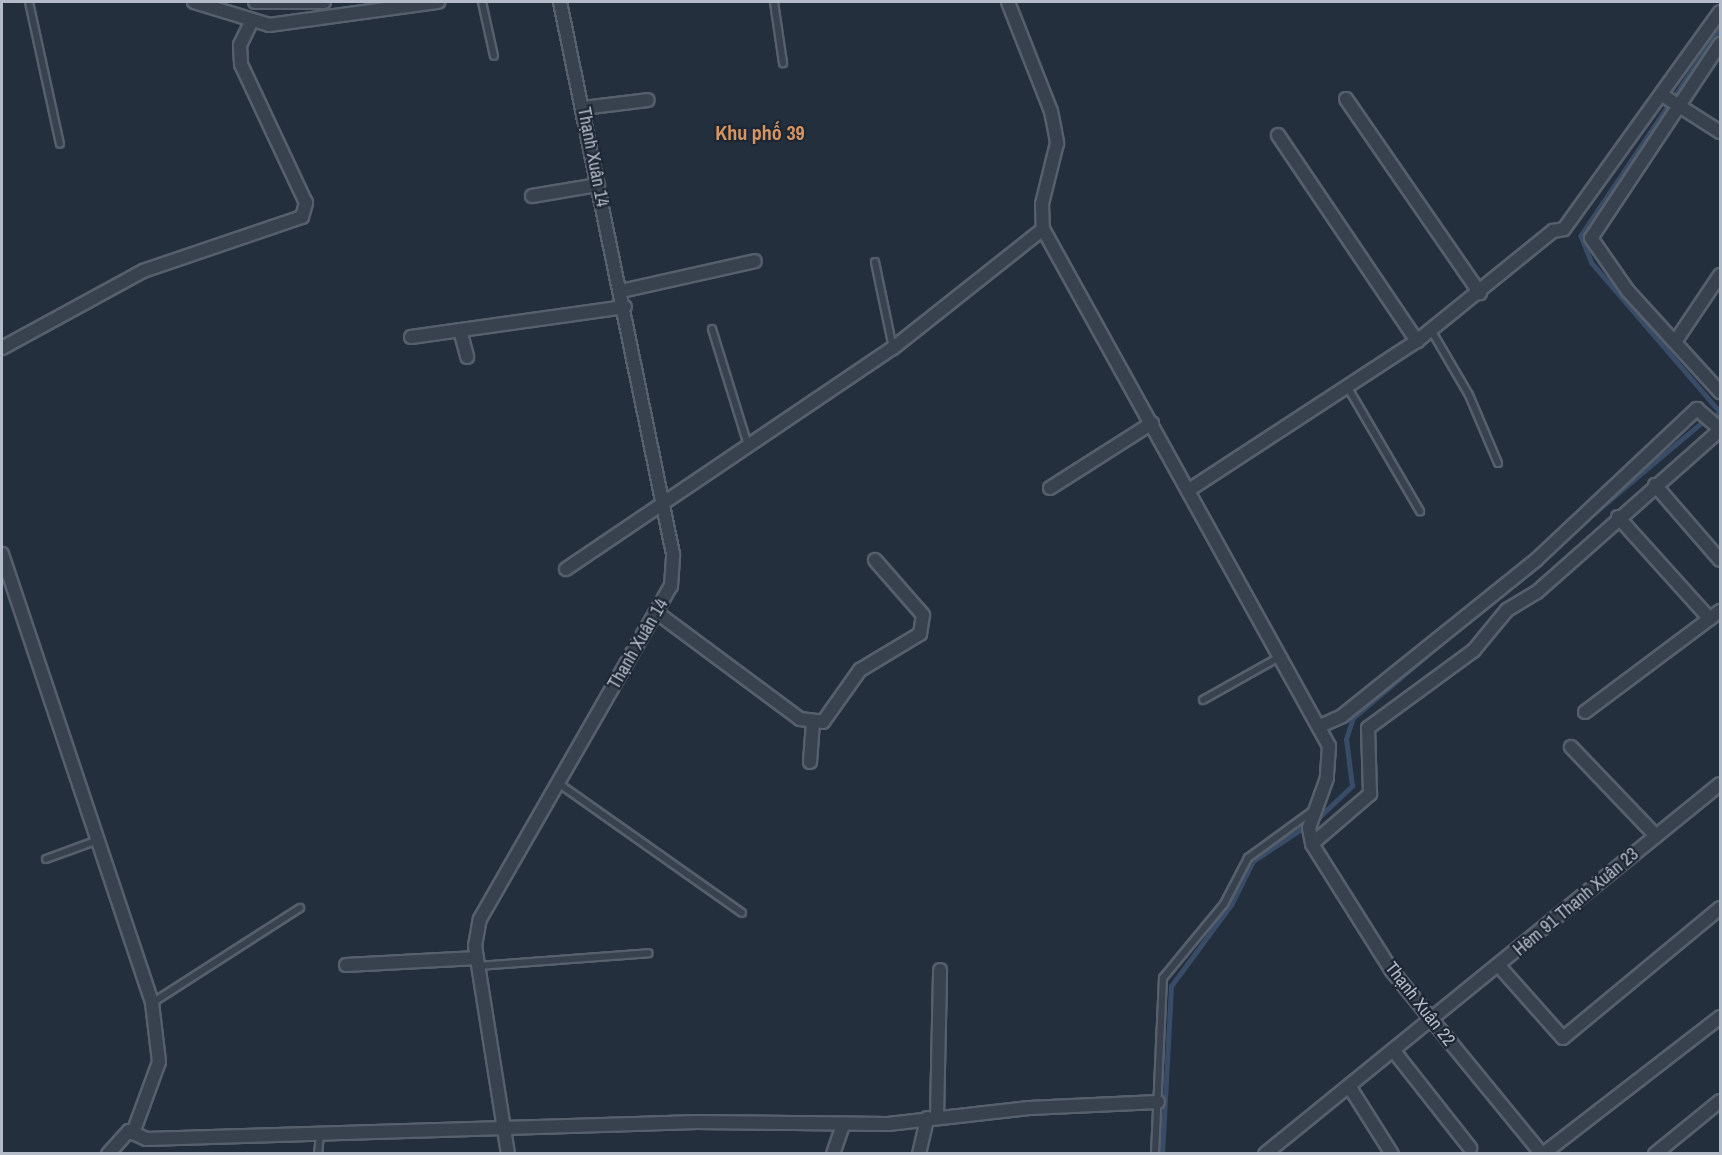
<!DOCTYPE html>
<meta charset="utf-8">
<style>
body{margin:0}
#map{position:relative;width:1722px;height:1155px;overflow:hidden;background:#242f3e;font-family:"Archivo Narrow",sans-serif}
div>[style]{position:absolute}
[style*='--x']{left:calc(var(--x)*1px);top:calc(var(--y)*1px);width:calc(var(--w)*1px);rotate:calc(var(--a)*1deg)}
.stream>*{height:4.5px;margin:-2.25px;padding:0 2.25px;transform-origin:2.25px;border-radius:2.25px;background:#394c67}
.roads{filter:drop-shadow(2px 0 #565f6c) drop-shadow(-2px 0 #565f6c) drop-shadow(0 2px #565f6c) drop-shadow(0 -2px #565f6c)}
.service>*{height:6px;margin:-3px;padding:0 3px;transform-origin:3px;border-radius:3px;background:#38414e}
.minor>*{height:12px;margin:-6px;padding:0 6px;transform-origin:6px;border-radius:6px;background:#38414e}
span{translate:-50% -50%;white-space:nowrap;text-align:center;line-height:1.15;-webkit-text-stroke:4.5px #1d2633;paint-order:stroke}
.street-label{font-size:18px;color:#b4bcc9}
.neighbourhood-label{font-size:20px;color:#d59563;font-weight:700}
.frame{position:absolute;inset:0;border:3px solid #b4bcc9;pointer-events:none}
</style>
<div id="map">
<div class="stream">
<i style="--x:1720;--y:29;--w:249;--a:123.9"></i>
<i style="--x:1581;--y:236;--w:29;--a:68"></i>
<i style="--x:1592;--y:263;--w:196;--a:49.3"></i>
<i style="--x:1593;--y:514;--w:141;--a:-40.1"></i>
<i style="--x:1701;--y:423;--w:21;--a:-28"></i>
<i style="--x:1316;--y:820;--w:50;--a:-43.4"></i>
<i style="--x:1352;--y:786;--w:47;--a:-97.3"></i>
<i style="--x:1346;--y:739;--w:22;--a:-72"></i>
<i style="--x:1353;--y:718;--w:96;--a:-40.3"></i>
<i style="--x:1162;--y:1154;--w:168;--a:-86.9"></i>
<i style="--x:1171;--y:986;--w:101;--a:-53.5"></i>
<i style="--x:1231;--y:905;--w:49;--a:-63.4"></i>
<i style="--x:1253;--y:861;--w:64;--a:-33.4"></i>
</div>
<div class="roads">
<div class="service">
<i style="--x:29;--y:2;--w:145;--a:77.7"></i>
<i style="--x:482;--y:2;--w:55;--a:77.5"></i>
<i style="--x:774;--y:2;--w:62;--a:81.6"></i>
<i style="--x:875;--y:262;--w:88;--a:78.2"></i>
<i style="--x:712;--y:329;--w:121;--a:72.8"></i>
<i style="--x:1431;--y:330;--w:75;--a:59.7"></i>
<i style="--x:1469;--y:395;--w:74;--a:66.9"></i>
<i style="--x:1348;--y:388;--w:143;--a:59.7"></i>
<i style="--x:1203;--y:700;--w:90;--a:-29.4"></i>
<i style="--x:558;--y:783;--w:225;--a:35.2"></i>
<i style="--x:46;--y:859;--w:55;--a:-20.1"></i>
<i style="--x:478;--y:966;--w:171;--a:-4.3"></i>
<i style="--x:152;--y:1003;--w:176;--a:-32.7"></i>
<i style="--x:318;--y:1154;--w:20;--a:-84"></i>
<i style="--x:1155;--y:1154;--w:176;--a:-87.4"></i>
<i style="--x:1163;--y:978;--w:96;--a:-50.5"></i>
<i style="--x:1224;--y:904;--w:52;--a:-62.4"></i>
<i style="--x:1248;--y:858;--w:78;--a:-36.1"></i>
</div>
<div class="minor">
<i style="--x:194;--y:2;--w:78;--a:17"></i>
<i style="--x:269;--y:25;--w:171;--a:-7.8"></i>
<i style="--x:255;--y:2;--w:69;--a:0"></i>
<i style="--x:1008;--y:2;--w:117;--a:68.5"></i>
<i style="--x:1051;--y:111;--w:33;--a:79"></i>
<i style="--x:1057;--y:143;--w:63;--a:103.8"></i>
<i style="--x:1042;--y:204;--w:25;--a:88"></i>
<i style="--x:1043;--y:229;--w:591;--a:61.05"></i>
<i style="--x:1329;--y:746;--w:32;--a:94"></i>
<i style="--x:1327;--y:778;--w:53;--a:109.8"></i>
<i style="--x:1309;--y:828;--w:16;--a:79"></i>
<i style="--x:1312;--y:844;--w:150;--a:57.8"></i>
<i style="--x:1392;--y:971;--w:237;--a:50.7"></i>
<i style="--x:1720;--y:44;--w:233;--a:123.6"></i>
<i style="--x:1591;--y:238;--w:65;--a:55.1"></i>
<i style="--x:1628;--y:291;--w:137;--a:47.7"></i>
<i style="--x:1662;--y:95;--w:69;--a:32.5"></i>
<i style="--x:1346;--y:99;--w:236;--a:55.4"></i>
<i style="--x:583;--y:108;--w:65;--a:-7"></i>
<i style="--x:1278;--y:135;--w:249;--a:56"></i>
<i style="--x:532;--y:196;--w:67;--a:-9.5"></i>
<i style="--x:621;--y:291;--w:137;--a:-12.6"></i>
<i style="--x:460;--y:330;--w:28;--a:75"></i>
<i style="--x:411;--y:337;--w:216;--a:-8"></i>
<i style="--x:1675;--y:342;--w:81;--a:-56.1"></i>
<i style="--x:2;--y:348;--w:161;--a:-28.6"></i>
<i style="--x:143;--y:271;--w:168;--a:-18.8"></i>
<i style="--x:302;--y:217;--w:15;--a:-74"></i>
<i style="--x:306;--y:203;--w:153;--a:-115.1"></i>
<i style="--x:241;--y:64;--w:19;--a:-93"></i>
<i style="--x:240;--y:45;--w:28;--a:-64"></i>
<i style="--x:1655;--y:485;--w:99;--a:49.1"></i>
<i style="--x:1050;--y:488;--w:121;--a:-32.5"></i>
<i style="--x:1189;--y:490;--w:272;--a:-33.2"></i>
<i style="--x:1417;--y:341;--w:175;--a:-39"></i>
<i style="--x:1553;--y:231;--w:11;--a:-10"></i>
<i style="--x:1564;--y:229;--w:267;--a:-54.3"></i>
<i style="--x:1618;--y:517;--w:137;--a:48"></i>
<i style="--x:2;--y:554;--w:473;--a:71.5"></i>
<i style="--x:152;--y:1003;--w:59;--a:83.2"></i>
<i style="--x:159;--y:1062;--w:76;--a:110.1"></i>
<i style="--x:566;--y:569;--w:395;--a:-34.1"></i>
<i style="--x:893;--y:348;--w:191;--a:-38.4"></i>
<i style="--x:656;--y:612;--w:179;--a:36.6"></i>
<i style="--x:800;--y:719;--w:23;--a:7"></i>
<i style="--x:823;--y:722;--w:64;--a:-54.6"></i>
<i style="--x:860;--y:670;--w:70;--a:-31"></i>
<i style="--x:920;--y:634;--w:19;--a:-81"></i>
<i style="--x:923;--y:615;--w:73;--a:-131.1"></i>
<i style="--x:1585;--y:712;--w:169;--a:-36.8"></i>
<i style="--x:1320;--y:726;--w:24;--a:-24"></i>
<i style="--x:1342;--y:716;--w:249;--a:-38.8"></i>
<i style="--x:1536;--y:560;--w:221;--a:-43.2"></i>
<i style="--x:1697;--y:409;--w:30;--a:41"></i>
<i style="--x:1571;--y:747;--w:123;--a:46.3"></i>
<i style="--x:810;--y:762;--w:40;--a:-85.7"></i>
<i style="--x:1312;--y:844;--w:77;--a:-40.8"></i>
<i style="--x:1370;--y:794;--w:66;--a:-91.7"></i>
<i style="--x:1368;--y:728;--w:132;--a:-36.3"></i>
<i style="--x:1474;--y:650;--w:52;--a:-50.5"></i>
<i style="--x:1507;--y:610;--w:35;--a:-31"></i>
<i style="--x:1537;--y:592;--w:244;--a:-41.5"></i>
<i style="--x:346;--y:965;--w:131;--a:-3.1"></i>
<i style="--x:1499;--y:966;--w:96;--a:48.4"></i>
<i style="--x:1563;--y:1038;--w:204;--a:-39.6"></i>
<i style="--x:1393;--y:1050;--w:125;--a:51.8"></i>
<i style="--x:1349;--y:1086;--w:80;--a:57.7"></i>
<i style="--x:937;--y:1117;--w:147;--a:-88.8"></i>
<i style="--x:108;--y:1154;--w:31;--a:-48"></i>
<i style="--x:129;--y:1131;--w:19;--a:25"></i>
<i style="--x:146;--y:1139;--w:551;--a:-1.77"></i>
<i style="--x:697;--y:1122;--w:191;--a:0.6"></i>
<i style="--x:888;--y:1124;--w:142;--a:-6.5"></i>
<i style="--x:1029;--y:1108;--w:129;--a:-2.7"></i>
<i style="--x:508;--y:1154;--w:211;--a:-99"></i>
<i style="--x:475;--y:946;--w:27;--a:-80"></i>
<i style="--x:480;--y:919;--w:384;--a:-60.2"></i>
<i style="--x:671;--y:586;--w:32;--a:-86"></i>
<i style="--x:673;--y:554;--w:563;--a:-101.57"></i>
<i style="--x:833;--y:1154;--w:31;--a:-71"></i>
<i style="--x:919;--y:1154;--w:37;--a:-77"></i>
<i style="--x:1265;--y:1154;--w:586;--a:-39.12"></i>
<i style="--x:1543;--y:1154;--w:224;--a:-37.7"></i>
<i style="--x:1655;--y:1154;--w:84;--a:-39.2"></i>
</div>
</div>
<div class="street-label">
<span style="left:593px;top:157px;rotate:79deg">Thạnh Xuân 14</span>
<span style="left:638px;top:644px;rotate:-60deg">Thạnh Xuân 14</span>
<span style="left:1576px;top:902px;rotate:-40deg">Hẻm 91 Thạnh Xuân 23</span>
<span style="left:1420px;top:1004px;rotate:52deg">Thạnh Xuân 22</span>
</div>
<div class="neighbourhood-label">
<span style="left:760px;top:132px">Khu phố 39</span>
</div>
<div class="frame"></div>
</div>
